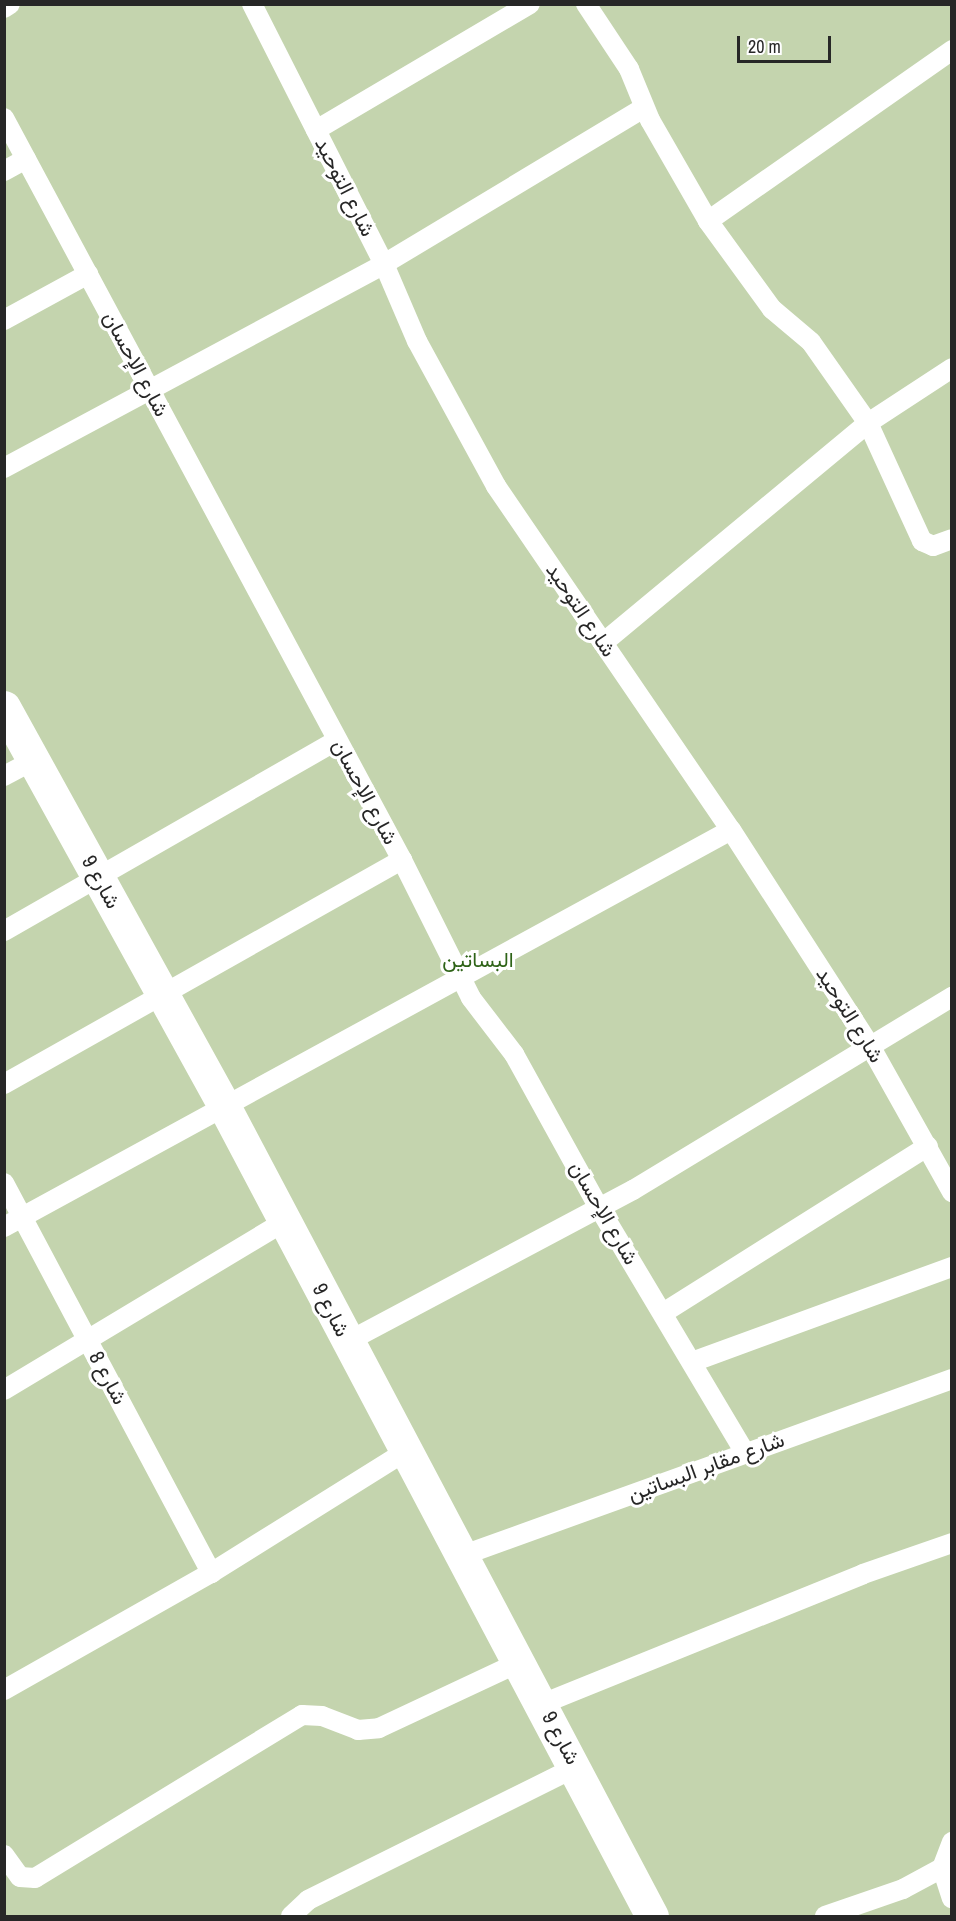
<!DOCTYPE html>
<meta charset="utf-8">
<style>
body{margin:0}
#map{position:relative;width:956px;height:1921px;overflow:hidden;background:#eae0d7;font-family:"Archivo Narrow",Vazirmatn,sans-serif}
div>[style]{position:absolute}
[style*='--x']{left:calc(var(--x)*1px);top:calc(var(--y)*1px);width:calc(var(--w)*1px);rotate:calc(var(--a)*1deg)}
.cemetery>*{inset:0;background:#c4d4ae}
.lane>*{height:20px;margin:-10px;padding:0 10px;transform-origin:10px;border-radius:10px;background:#fff}
.secondary>*{height:33px;margin:-16.5px;padding:0 16.5px;transform-origin:16.5px;border-radius:16.5px;background:#fff}
span{translate:-50% -50%;white-space:nowrap;text-align:center;line-height:1.15;-webkit-text-stroke:6px #fff;paint-order:stroke}
.street-label{font-size:21px;color:#272727}
.park-label{font-size:21px;color:#2e6317}
.frame{position:absolute;inset:0;border:6px solid #272727;pointer-events:none}
.scale{position:absolute;left:737px;top:36px;width:94px;height:27px;box-sizing:border-box;border:3px solid #272727;border-top:0;padding-left:8px;font-size:18px;line-height:21px;white-space:nowrap;color:#272727;-webkit-text-stroke:4px #fff;paint-order:stroke}
</style>
<div id="map">
<div class="cemetery">
<i style="clip-path:polygon(5px 5px,951px 5px,951px 1916px,5px 1916px)"></i>
</div>
<div class="lane">
<i style="--x:252;--y:4;--w:292;--a:63.1"></i>
<i style="--x:384;--y:264;--w:84;--a:66.8"></i>
<i style="--x:417;--y:341;--w:165;--a:61.4"></i>
<i style="--x:496;--y:486;--w:417;--a:55.7"></i>
<i style="--x:731;--y:830;--w:255;--a:57.2"></i>
<i style="--x:869;--y:1044;--w:170;--a:60.7"></i>
<i style="--x:586;--y:4;--w:78;--a:56.5"></i>
<i style="--x:629;--y:69;--w:55;--a:67.6"></i>
<i style="--x:650;--y:120;--w:116;--a:60.1"></i>
<i style="--x:708;--y:221;--w:109;--a:54"></i>
<i style="--x:772;--y:309;--w:51;--a:40.2"></i>
<i style="--x:811;--y:342;--w:99;--a:54.9"></i>
<i style="--x:868;--y:423;--w:130;--a:65.4"></i>
<i style="--x:922;--y:541;--w:12;--a:24"></i>
<i style="--x:933;--y:546;--w:20;--a:-20"></i>
<i style="--x:4;--y:8;--w:7;--a:-34"></i>
<i style="--x:4;--y:118;--w:842;--a:61.79"></i>
<i style="--x:402;--y:860;--w:154;--a:63.4"></i>
<i style="--x:471;--y:998;--w:71;--a:52.5"></i>
<i style="--x:514;--y:1054;--w:174;--a:61.1"></i>
<i style="--x:598;--y:1206;--w:287;--a:59.2"></i>
<i style="--x:316;--y:130;--w:248;--a:-30.5"></i>
<i style="--x:4;--y:171;--w:25;--a:-29"></i>
<i style="--x:708;--y:221;--w:298;--a:-35"></i>
<i style="--x:4;--y:320;--w:96;--a:-28.7"></i>
<i style="--x:4;--y:468;--w:431;--a:-28.2"></i>
<i style="--x:384;--y:264;--w:303;--a:-31"></i>
<i style="--x:603;--y:643;--w:344;--a:-39.7"></i>
<i style="--x:868;--y:423;--w:100;--a:-33.2"></i>
<i style="--x:4;--y:776;--w:34;--a:-28"></i>
<i style="--x:4;--y:931;--w:384;--a:-29.8"></i>
<i style="--x:4;--y:1084;--w:457;--a:-29.4"></i>
<i style="--x:4;--y:1183;--w:442;--a:62"></i>
<i style="--x:4;--y:1227;--w:828;--a:-28.64"></i>
<i style="--x:663;--y:1313;--w:313;--a:-32.2"></i>
<i style="--x:347;--y:1342;--w:324;--a:-28"></i>
<i style="--x:633;--y:1190;--w:373;--a:-31.2"></i>
<i style="--x:692;--y:1362;--w:277;--a:-20.1"></i>
<i style="--x:4;--y:1390;--w:328;--a:-31"></i>
<i style="--x:461;--y:1556;--w:522;--a:-19.82"></i>
<i style="--x:4;--y:1690;--w:238;--a:-29.5"></i>
<i style="--x:211;--y:1573;--w:230;--a:-32"></i>
<i style="--x:542;--y:1704;--w:346;--a:-22"></i>
<i style="--x:863;--y:1574;--w:94;--a:-19.2"></i>
<i style="--x:4;--y:1855;--w:27;--a:54"></i>
<i style="--x:20;--y:1877;--w:15;--a:4"></i>
<i style="--x:35;--y:1878;--w:313;--a:-31.4"></i>
<i style="--x:302;--y:1715;--w:20;--a:3"></i>
<i style="--x:322;--y:1716;--w:39;--a:21"></i>
<i style="--x:358;--y:1730;--w:21;--a:-5"></i>
<i style="--x:379;--y:1728;--w:156;--a:-25.1"></i>
<i style="--x:942;--y:1868;--w:28;--a:-69"></i>
<i style="--x:291;--y:1916;--w:23;--a:-43"></i>
<i style="--x:308;--y:1900;--w:299;--a:-26.4"></i>
<i style="--x:825;--y:1916;--w:83;--a:-19.1"></i>
<i style="--x:903;--y:1889;--w:44;--a:-28.3"></i>
<i style="--x:942;--y:1868;--w:32;--a:72"></i>
</div>
<div class="secondary">
<i style="--x:4;--y:707;--w:456;--a:61.1"></i>
<i style="--x:224;--y:1106;--w:916;--a:62.15"></i>
</div>
<div class="street-label">
<span style="left:345px;top:187px;rotate:63deg">شارع التوحيد</span>
<span style="left:136px;top:364px;rotate:62deg">شارع الإحسان</span>
<span style="left:581px;top:610px;rotate:56deg">شارع التوحيد</span>
<span style="left:365px;top:792px;rotate:62deg">شارع الإحسان</span>
<span style="left:101px;top:882px;rotate:61deg">شارع 9</span>
<span style="left:850px;top:1015px;rotate:58deg">شارع التوحيد</span>
<span style="left:604px;top:1213px;rotate:60deg">شارع الإحسان</span>
<span style="left:331px;top:1310px;rotate:63deg">شارع 9</span>
<span style="left:108px;top:1378px;rotate:62deg">شارع 8</span>
<span style="left:706px;top:1467px;rotate:-20deg">شارع مقابر البساتين</span>
<span style="left:561px;top:1738px;rotate:62deg">شارع 9</span>
</div>
<div class="park-label">
<span style="left:478px;top:960px">البساتين</span>
</div>
<div class="frame"></div>
<div class="scale">20 m</div>
</div>
